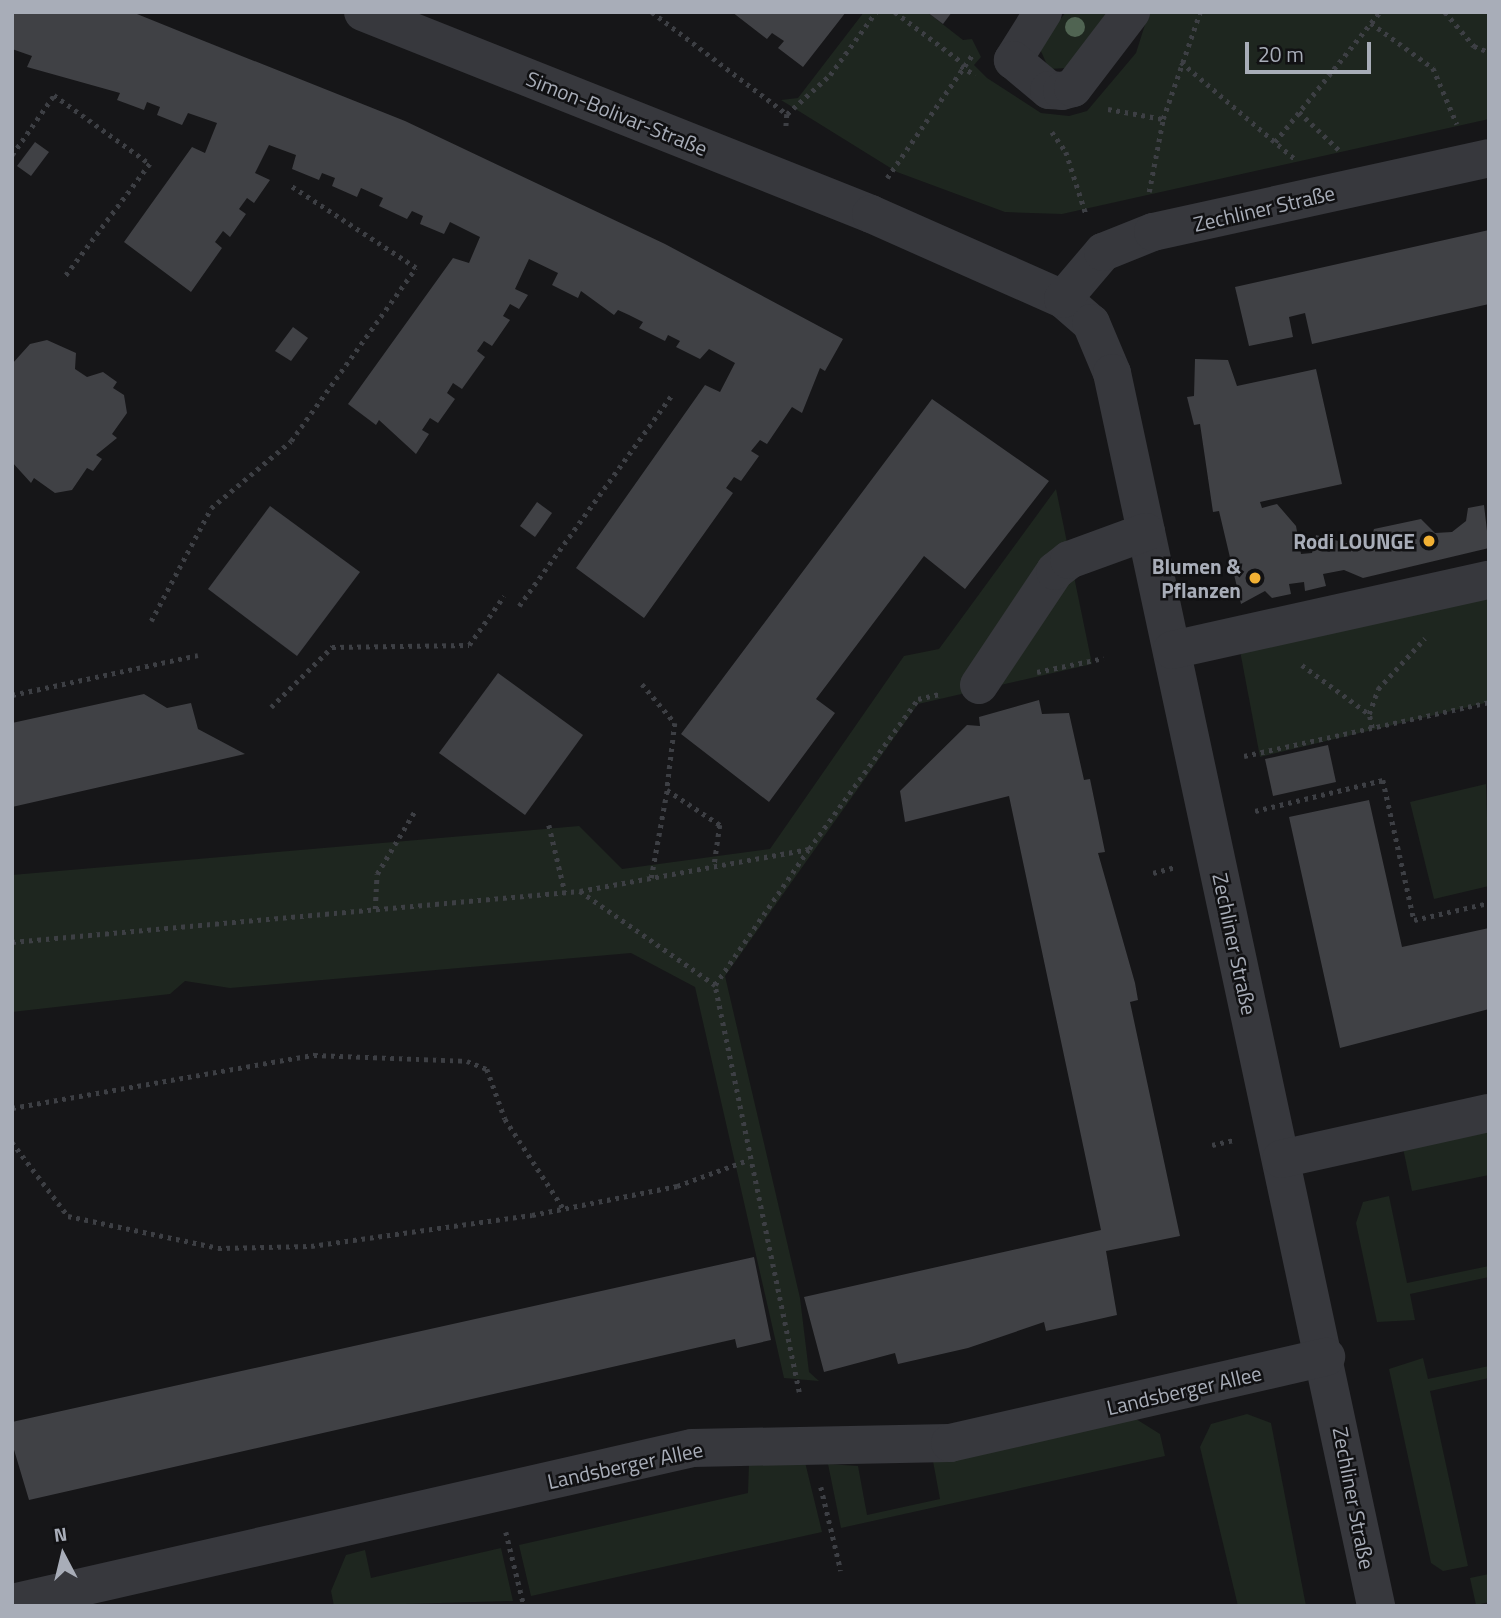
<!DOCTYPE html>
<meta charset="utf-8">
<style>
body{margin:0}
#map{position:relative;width:1501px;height:1618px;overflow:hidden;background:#161618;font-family:"Titillium Web",sans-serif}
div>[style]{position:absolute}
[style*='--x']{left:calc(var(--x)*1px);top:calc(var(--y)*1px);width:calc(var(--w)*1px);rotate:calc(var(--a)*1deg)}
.green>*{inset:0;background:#1e261f}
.building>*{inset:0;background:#404145}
.path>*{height:4.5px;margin-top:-2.25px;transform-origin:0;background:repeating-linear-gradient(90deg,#3d3f44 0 3.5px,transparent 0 8.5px)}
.minor>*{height:38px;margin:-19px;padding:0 19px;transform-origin:19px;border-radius:19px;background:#37383d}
.trees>*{width:20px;height:20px;margin:-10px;border-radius:50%;background:#506452}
.dots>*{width:19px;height:19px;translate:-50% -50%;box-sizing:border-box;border:4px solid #111113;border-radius:50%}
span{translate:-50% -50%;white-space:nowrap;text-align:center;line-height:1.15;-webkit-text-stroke:5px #111113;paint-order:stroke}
.street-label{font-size:21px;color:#a8adb8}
.poi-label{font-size:21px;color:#a8adb8;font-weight:700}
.right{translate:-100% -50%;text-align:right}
.frame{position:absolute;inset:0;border:14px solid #a8adb8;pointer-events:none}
.north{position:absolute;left:28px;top:1520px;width:70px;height:70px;-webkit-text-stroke:5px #111113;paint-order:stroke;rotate:353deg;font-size:19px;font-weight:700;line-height:28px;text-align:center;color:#a8adb8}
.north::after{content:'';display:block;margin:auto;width:24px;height:32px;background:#a8adb8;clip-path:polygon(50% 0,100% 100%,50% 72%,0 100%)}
.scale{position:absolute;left:1245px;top:42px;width:126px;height:32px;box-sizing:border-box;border:4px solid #a8adb8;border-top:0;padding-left:9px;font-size:21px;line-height:24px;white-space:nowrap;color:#a8adb8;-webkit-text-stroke:5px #111113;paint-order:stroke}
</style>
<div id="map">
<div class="green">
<i style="clip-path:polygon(864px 12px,927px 12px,963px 40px,972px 39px,981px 57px,974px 65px,987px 78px,1041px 113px,1069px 116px,1087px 111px,1136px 53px,1149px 12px,1489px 12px,1489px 119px,1062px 214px,1005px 212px,897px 172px,781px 100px,798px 98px)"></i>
<i style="clip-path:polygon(1066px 12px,1107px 12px,1067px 68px,1049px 69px,1039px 47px)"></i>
<i style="clip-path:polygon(1056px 489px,1092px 664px,918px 704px,725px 976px,800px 1298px,809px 1372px,819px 1381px,784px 1378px,695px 987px,631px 953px,230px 988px,185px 981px,170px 994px,12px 1012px,12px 875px,579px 826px,622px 869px,770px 849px,904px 656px,939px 649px)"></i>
<i style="clip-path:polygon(1489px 566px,1489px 702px,1260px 757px,1235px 624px)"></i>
<i style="clip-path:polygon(1486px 784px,1489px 886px,1434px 899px,1410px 802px)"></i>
<i style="clip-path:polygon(1489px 1129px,1489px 1175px,1412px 1191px,1403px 1148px)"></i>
<i style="clip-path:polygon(1389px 1196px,1407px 1283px,1489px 1266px,1489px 1277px,1410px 1294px,1415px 1320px,1377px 1322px,1356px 1223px,1363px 1202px)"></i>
<i style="clip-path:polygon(1423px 1358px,1428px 1379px,1489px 1366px,1489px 1378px,1430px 1391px,1468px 1566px,1443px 1571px,1431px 1563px,1389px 1369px)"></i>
<i style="clip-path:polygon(1247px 1414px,1271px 1423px,1306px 1606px,1238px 1606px,1200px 1447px,1211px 1424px)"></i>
<i style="clip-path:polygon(1136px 1419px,1160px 1434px,1165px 1456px,841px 1528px,828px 1464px,858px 1466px,867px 1515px,940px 1499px,933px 1461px)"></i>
<i style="clip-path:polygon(805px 1462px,822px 1532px,531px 1596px,519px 1545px,748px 1493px,749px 1463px)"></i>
<i style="clip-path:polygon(501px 1548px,513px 1601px,334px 1606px,331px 1591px,346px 1555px,365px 1550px,371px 1578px)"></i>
<i style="clip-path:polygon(1489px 1574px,1489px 1602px,1476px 1605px,1470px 1578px)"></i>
</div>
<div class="building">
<i style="clip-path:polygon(12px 12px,132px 12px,184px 33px,405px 121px,665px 244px,843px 339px,825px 371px,820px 368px,802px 413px,792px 407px,767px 444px,760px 440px,751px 451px,759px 456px,741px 481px,734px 477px,726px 488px,733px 493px,644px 618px,576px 568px,705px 385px,720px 392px,735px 363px,709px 349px,700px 359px,676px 347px,680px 341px,668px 335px,665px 341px,639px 328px,643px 322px,629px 315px,618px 310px,614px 315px,581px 291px,578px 298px,552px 285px,558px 273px,529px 259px,515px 289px,528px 295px,519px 309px,510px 304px,503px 316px,510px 320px,492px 346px,484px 341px,477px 351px,485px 357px,462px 389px,453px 383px,447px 393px,455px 399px,438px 423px,430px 418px,422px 430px,429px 434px,416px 454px,379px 420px,376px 425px,348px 404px,453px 258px,469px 263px,480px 237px,450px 222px,444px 234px,420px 224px,423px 216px,412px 211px,407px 219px,379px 206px,383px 198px,361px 188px,357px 197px,332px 186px,335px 178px,322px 173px,319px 180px,292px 169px,296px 155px,269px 145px,255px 173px,270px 180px,254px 203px,247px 198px,239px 209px,246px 214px,230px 237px,223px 231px,215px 242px,222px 248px,191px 292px,124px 242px,192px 147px,205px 153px,217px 123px,188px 113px,182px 125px,157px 115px,160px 107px,147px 102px,144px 110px,117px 100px,120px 93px,27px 67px,32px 56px,12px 49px)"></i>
<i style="clip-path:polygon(732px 12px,846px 12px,803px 67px,778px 48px,784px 41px,772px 33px,767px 39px)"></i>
<i style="clip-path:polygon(927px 12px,952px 12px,943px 24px)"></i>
<i style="clip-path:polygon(35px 142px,49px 152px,31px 176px,17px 166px)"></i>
<i style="clip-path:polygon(1489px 230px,1489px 304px,1312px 344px,1305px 313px,1289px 317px,1293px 337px,1249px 346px,1235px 287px)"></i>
<i style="clip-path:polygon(293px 327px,308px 338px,291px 361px,275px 351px)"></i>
<i style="clip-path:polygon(47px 340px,76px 353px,75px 369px,87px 377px,103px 372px,117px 382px,113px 388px,124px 395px,127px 413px,112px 434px,117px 438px,96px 455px,102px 459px,93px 471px,87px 468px,72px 490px,55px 493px,34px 478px,31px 483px,12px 462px,12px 364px,30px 344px)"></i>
<i style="clip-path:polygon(1195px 359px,1228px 360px,1237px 386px,1316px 369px,1342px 484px,1260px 502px,1262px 508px,1277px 504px,1296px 526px,1301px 554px,1312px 553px,1316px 535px,1368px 549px,1374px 529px,1421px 519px,1435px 533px,1452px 532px,1466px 521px,1468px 508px,1484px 505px,1489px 548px,1363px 578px,1344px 570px,1323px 574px,1326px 586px,1305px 591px,1304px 582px,1289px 584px,1291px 594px,1272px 598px,1265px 591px,1241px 604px,1219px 511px,1213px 512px,1200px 424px,1194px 425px,1187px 397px,1194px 396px)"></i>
<i style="clip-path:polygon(932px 399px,1049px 481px,965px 589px,924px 556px,816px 699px,835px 713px,769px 802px,681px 734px)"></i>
<i style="clip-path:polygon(537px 502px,552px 513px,535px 537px,520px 526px)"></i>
<i style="clip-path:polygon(270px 506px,360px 572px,297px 656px,208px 589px)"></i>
<i style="clip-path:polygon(498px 673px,583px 735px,525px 815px,439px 753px)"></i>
<i style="clip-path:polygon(144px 694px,167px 708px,191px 703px,198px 729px,245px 754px,12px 807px,12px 723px)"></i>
<i style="clip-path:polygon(1039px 700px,1042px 714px,1069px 713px,1084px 780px,1090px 779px,1105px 852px,1098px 853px,1135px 983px,1138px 1000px,1130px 1002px,1180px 1236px,1106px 1251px,1117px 1315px,1046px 1331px,1044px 1322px,968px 1348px,898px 1364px,895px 1353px,824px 1372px,804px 1297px,1101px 1230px,1009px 796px,905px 822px,900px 791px,967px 725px,980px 726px,979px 717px)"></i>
<i style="clip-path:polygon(1328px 745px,1336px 782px,1273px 796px,1265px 759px)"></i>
<i style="clip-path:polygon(1369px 800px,1402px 947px,1489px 928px,1489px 1009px,1340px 1048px,1289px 817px)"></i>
<i style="clip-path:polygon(754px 1257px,771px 1340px,737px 1348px,735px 1339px,29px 1500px,12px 1443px,12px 1422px)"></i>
</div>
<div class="path">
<i style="--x:652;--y:12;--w:169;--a:37.1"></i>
<i style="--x:787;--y:114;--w:15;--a:94"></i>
<i style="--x:895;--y:12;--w:85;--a:36.9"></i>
<i style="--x:1445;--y:12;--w:45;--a:49.5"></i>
<i style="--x:1474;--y:46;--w:16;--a:22"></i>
<i style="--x:1371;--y:23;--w:77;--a:36"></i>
<i style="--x:1433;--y:68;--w:61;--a:66.8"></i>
<i style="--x:1181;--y:62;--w:150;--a:40.4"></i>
<i style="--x:961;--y:66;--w:17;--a:33"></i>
<i style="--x:1108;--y:109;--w:56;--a:10.3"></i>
<i style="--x:1299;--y:112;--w:55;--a:43.5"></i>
<i style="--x:787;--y:114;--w:58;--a:-42.2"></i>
<i style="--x:830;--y:75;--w:78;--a:-53.9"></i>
<i style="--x:1052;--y:132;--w:24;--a:55"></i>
<i style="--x:1066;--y:152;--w:65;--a:72.1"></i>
<i style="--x:1275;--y:142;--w:167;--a:-51.1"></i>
<i style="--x:12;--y:155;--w:73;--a:-55"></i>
<i style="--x:54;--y:95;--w:118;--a:35.7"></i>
<i style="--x:150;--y:164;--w:143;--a:127"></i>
<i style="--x:887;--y:178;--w:151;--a:-55.3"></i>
<i style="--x:1149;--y:192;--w:74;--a:-79.1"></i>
<i style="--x:1163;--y:119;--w:113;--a:-70.9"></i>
<i style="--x:519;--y:606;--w:261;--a:-54.1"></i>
<i style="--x:151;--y:621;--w:128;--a:-62"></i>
<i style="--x:211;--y:508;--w:104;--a:-39.9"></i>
<i style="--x:291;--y:441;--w:213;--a:-54.2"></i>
<i style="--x:416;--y:268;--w:152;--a:-146.8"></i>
<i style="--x:1302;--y:665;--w:83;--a:36.2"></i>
<i style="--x:1037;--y:672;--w:68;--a:-11.8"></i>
<i style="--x:642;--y:684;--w:51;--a:49.8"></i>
<i style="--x:675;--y:723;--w:67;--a:96.8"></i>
<i style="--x:667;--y:790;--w:64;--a:33.4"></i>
<i style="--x:720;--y:825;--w:42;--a:98.1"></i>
<i style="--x:12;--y:695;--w:190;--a:-12.1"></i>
<i style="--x:271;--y:707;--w:86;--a:-44.5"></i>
<i style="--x:332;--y:647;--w:137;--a:-0.8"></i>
<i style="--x:469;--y:645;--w:60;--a:-54.5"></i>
<i style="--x:1372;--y:728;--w:14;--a:-102"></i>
<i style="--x:1369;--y:714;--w:27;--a:-70"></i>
<i style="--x:1378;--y:689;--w:69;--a:-47.3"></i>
<i style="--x:1244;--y:756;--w:251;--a:-12.4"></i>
<i style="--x:1255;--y:811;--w:132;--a:-13.6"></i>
<i style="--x:1383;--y:780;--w:143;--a:77.5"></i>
<i style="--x:1414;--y:920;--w:77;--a:-12.8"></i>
<i style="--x:549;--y:825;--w:69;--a:76.6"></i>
<i style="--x:1153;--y:873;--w:24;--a:-15"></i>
<i style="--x:651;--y:878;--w:89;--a:-79.7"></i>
<i style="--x:580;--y:891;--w:165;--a:34.8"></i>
<i style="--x:375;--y:909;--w:35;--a:-87"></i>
<i style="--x:377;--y:874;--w:76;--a:-59"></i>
<i style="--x:12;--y:942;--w:570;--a:-5.13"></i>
<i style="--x:580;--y:891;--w:233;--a:-10.4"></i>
<i style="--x:809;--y:849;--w:185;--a:-54"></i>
<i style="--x:918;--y:699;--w:22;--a:-13"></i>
<i style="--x:12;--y:1108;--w:307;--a:-10"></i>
<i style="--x:314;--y:1055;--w:153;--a:2.2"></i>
<i style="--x:467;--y:1061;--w:22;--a:22"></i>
<i style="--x:487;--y:1069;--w:53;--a:70.2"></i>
<i style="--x:505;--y:1119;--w:108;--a:56.8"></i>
<i style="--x:12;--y:1142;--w:93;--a:52.9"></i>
<i style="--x:68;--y:1216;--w:153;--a:12"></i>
<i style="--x:218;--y:1248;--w:93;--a:-1.2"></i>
<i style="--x:311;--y:1246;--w:223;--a:-8"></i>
<i style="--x:532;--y:1215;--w:148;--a:-11.3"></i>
<i style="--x:677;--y:1186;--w:76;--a:-20.1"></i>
<i style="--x:1212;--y:1145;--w:23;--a:-13"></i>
<i style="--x:799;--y:1392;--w:416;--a:-101.7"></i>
<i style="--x:715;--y:985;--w:164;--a:-55.4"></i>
<i style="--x:821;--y:1487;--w:86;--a:76.6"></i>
<i style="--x:506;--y:1532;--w:76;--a:76.3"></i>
</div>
<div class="minor">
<i style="--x:363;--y:12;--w:547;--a:21.68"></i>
<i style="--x:871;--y:214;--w:210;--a:23.9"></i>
<i style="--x:1063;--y:299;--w:37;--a:41"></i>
<i style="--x:1091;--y:323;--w:54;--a:67.2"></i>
<i style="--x:1112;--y:373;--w:1261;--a:77.91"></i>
<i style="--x:1043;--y:12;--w:57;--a:122"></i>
<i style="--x:1013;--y:60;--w:47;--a:39.8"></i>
<i style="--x:1049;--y:90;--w:13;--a:4"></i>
<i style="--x:1062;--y:91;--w:11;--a:-15"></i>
<i style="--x:1073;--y:88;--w:96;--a:-52.7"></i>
<i style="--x:1063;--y:299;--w:62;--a:-49.6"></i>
<i style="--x:1103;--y:252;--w:54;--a:-21.8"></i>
<i style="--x:1153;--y:232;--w:344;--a:-12.4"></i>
<i style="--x:1172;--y:650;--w:325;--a:-12.5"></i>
<i style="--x:979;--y:685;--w:137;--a:-56.3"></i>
<i style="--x:1055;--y:571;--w:18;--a:-38"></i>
<i style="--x:1069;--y:560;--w:82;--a:-20"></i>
<i style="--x:1281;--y:1159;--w:213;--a:-12.5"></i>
<i style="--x:12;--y:1603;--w:697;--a:-12.84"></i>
<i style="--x:692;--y:1448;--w:258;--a:-1.1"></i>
<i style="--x:950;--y:1443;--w:386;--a:-12.9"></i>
</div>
<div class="trees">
<i style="left:1075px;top:27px"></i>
</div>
<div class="dots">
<i style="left:1429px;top:541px;background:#f2b134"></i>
<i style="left:1255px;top:578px;background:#f2b134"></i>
</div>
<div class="street-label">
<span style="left:617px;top:113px;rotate:22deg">Simon-Bolivar-Straße</span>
<span style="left:1264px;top:208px;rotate:-13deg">Zechliner Straße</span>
<span style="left:1235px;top:944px;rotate:78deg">Zechliner Straße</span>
<span style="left:1184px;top:1390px;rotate:-13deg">Landsberger Allee</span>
<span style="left:625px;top:1465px;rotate:-12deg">Landsberger Allee</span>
<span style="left:1354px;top:1498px;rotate:79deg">Zechliner Straße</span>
</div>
<div class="poi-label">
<span class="right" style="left:1415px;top:541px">Rodi LOUNGE</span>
<span class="right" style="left:1241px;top:578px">Blumen &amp;<br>Pflanzen</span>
</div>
<div class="frame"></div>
<div class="north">N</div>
<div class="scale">20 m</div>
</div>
